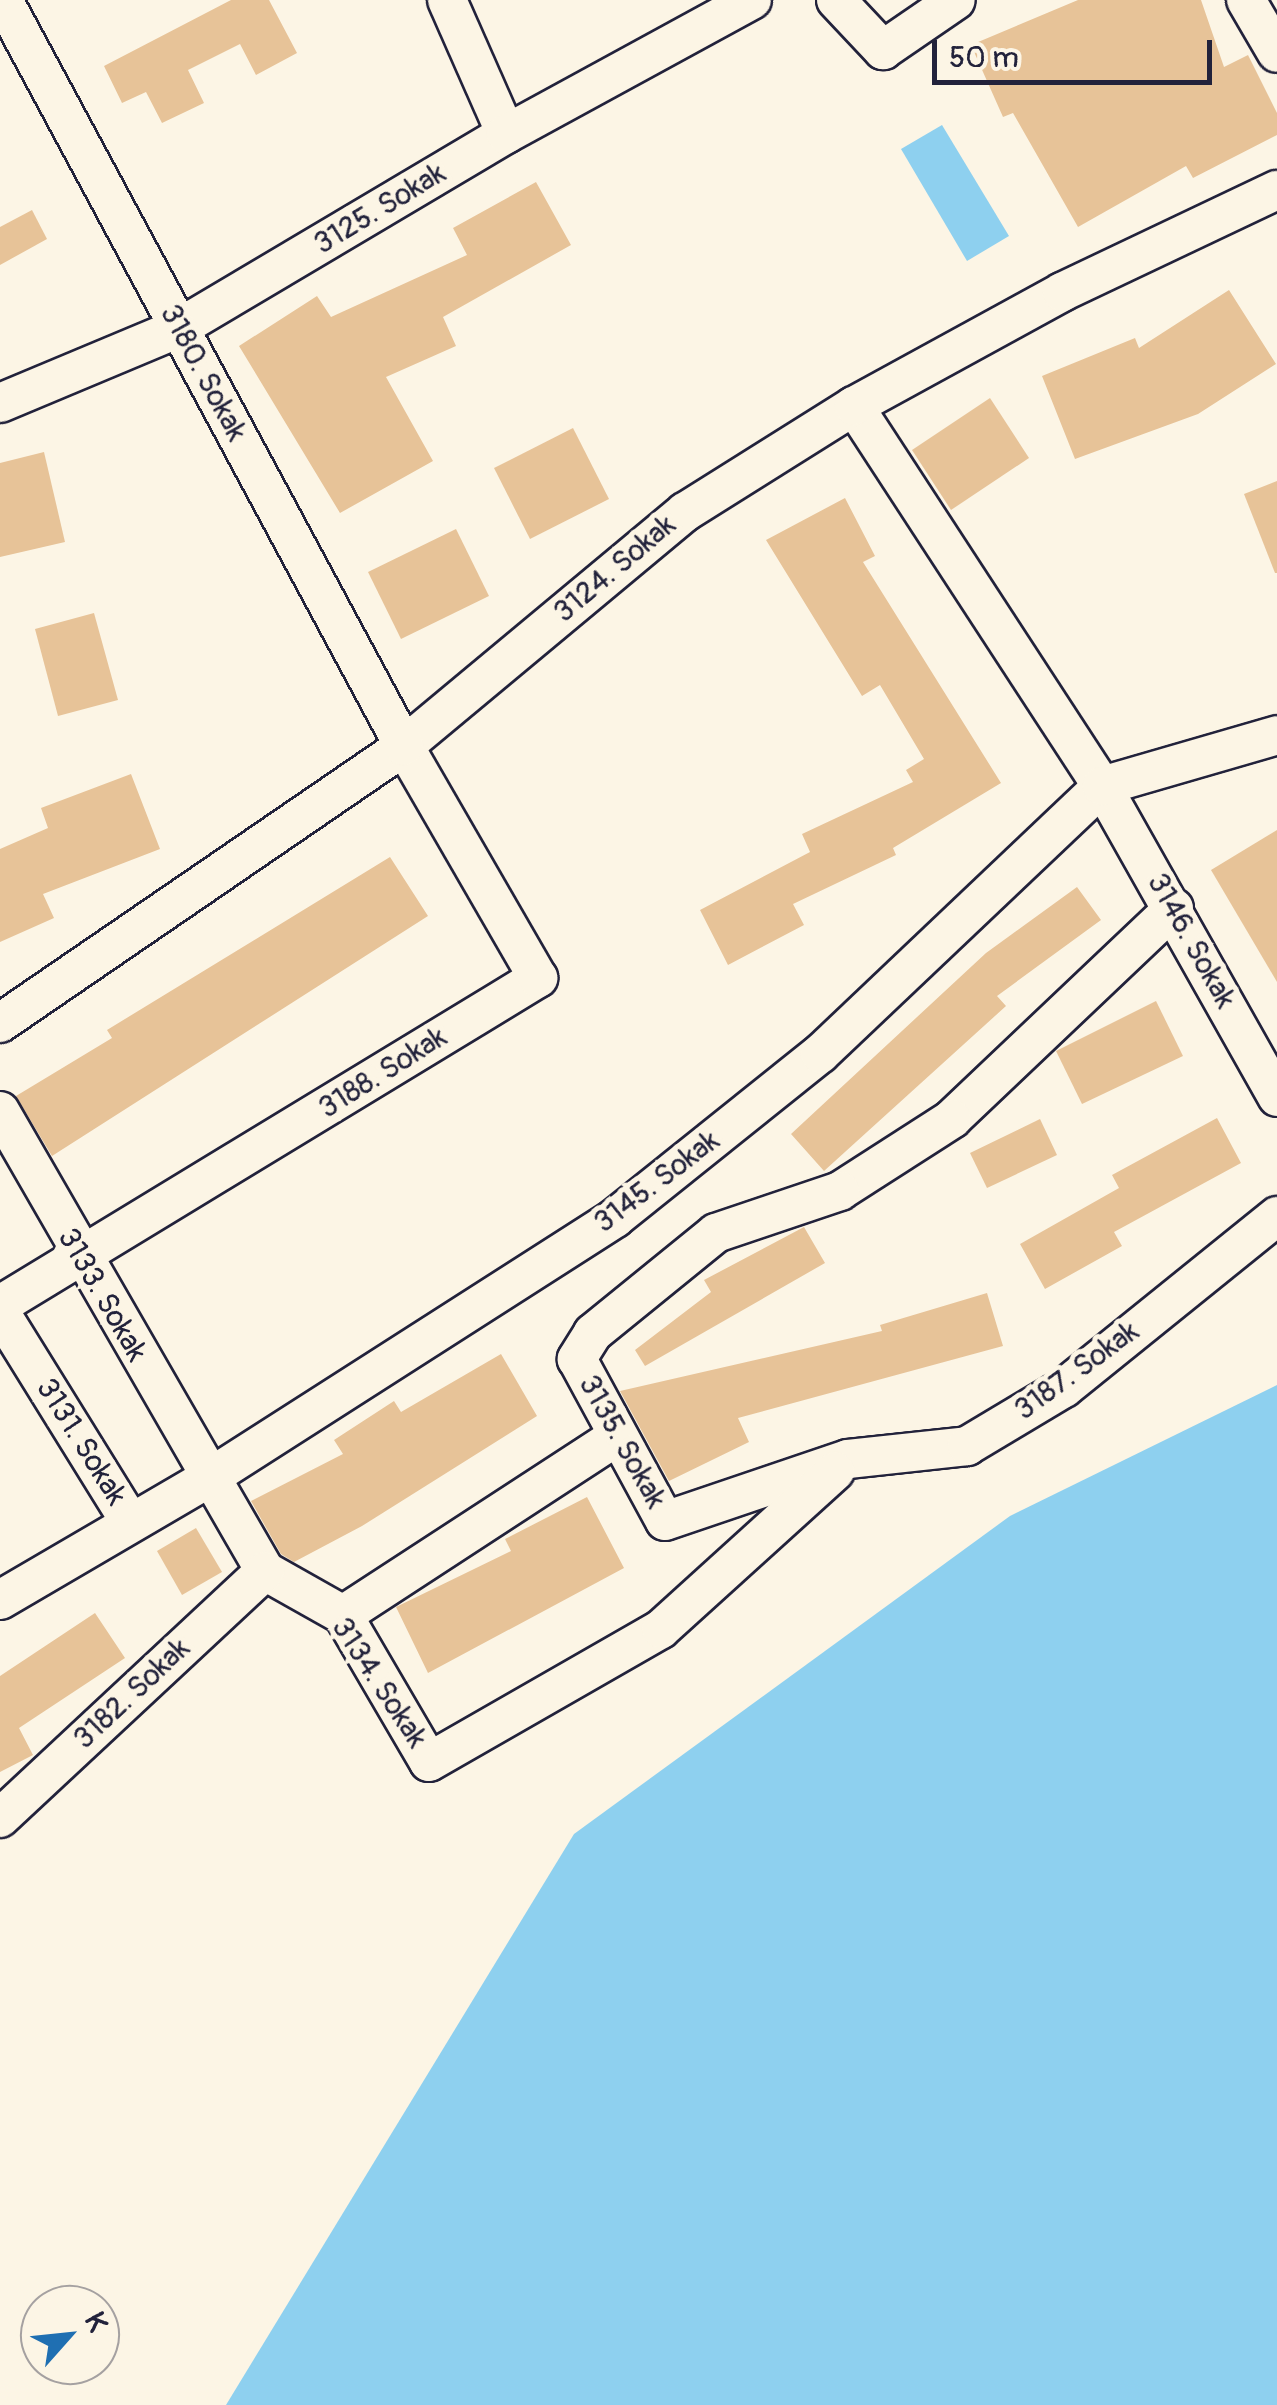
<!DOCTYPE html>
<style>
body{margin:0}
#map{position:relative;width:1277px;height:2405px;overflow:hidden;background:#fcf5e5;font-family:Pangolin,sans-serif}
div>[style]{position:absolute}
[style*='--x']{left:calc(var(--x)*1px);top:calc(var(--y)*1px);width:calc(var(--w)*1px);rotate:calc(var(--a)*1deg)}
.water>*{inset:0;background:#8ed0ef}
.building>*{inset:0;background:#e7c398}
.roads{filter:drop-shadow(2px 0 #22223b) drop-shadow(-2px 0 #22223b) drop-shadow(0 2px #22223b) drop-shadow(0 -2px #22223b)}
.street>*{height:38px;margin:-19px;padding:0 19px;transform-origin:19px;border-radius:19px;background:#fcf5e5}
span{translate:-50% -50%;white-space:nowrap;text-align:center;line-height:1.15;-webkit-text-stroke:10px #fcf5e5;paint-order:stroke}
.street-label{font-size:30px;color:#22223b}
.north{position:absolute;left:20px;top:2285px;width:100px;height:100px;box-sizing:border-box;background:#fcf5e5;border:2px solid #a5a1a1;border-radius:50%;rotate:63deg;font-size:28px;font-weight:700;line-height:40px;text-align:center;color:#22223b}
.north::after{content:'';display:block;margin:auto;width:35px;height:45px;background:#1f6fb2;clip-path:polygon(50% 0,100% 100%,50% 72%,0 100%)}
.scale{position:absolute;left:932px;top:40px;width:280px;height:45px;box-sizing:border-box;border:5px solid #22223b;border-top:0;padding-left:12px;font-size:30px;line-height:35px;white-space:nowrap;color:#22223b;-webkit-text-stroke:8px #fcf5e5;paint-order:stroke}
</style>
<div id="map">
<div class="water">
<i style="clip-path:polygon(942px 125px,1009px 236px,967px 261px,901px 149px)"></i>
<i style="clip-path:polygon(1277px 1385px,1277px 2405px,226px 2405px,574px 1834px,1010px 1516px)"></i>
</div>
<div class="building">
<i style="clip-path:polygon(231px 0,269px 0,297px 53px,256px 75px,240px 44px,188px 70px,204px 103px,162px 123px,146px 92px,122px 103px,104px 66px)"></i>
<i style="clip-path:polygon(1078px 0,1201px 0,1224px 67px,1248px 55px,1277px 113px,1277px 135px,1193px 178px,1186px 166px,1078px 227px,1013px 113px,1003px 117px,971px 45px)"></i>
<i style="clip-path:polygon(536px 182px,571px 245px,443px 317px,456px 346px,386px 377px,433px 461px,340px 513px,239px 346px,317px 296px,331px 317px,467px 255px,453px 228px)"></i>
<i style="clip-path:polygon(32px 210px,47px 239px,0 265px,0 227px)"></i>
<i style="clip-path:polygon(1229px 290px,1276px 364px,1198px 414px,1075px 459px,1042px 376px,1135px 338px,1139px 348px)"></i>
<i style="clip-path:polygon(990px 398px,1029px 458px,951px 510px,912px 450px)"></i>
<i style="clip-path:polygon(573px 428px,609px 499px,530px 539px,494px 468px)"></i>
<i style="clip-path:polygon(44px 452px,65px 542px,0 557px,0 463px)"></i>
<i style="clip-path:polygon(1277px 481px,1277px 573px,1275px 573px,1244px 494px)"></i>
<i style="clip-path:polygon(845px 498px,875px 556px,863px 562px,1001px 783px,893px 848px,896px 855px,793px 904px,804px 925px,728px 965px,700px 910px,810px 852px,802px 834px,913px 782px,906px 770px,924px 759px,880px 685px,862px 696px,766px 540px)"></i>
<i style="clip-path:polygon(456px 529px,489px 596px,401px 639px,368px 572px)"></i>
<i style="clip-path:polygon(94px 613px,118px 700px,58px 716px,35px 629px)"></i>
<i style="clip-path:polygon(131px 774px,160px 849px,43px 894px,54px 918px,0 942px,0 849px,48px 828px,41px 808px)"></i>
<i style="clip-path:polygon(1277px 830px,1277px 982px,1211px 870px)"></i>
<i style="clip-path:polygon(390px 857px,428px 916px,52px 1156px,16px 1096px,112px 1038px,107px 1030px)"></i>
<i style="clip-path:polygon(1077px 887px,1101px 920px,997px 996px,1006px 1006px,824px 1171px,791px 1134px,986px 953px)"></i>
<i style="clip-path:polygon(1156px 1001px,1183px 1056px,1082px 1104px,1056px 1051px)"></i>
<i style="clip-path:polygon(1217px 1118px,1241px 1163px,1114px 1232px,1122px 1246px,1045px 1289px,1020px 1244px,1119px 1188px,1112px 1175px)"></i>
<i style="clip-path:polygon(1040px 1119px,1057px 1155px,987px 1188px,970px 1153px)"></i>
<i style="clip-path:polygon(804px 1227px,825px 1263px,645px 1366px,635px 1350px,711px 1292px,704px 1280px)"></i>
<i style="clip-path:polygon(987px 1293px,1003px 1346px,738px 1418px,749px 1442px,669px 1481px,620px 1391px,882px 1331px,880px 1325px)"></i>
<i style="clip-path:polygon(501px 1354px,537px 1416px,362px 1526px,294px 1562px,281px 1554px,251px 1501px,343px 1454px,334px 1440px,394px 1401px,401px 1412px)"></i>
<i style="clip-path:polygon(587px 1497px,624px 1568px,428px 1673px,396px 1607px,511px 1551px,505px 1539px)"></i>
<i style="clip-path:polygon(196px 1528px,222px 1572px,182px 1595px,157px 1551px)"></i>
<i style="clip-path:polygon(95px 1613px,125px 1658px,19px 1728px,33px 1755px,0 1772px,0 1676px)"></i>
</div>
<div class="roads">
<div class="street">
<i style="--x:447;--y:0;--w:146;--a:66.2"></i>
<i style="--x:836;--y:0;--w:69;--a:46.8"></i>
<i style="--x:883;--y:50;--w:88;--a:-34.4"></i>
<i style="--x:1246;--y:0;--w:61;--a:59.7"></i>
<i style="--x:0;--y:403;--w:194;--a:-22.7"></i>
<i style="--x:179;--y:328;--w:380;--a:-30.7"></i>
<i style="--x:506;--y:134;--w:280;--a:-28.6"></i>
<i style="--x:854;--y:406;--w:454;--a:56.9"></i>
<i style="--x:1102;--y:786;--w:357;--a:60.6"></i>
<i style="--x:1174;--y:908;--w:306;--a:136.5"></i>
<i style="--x:952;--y:1119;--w:133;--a:147.3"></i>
<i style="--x:840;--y:1191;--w:131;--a:161.3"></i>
<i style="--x:716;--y:1233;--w:159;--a:140.9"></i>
<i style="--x:593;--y:1333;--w:31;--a:122"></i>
<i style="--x:577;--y:1359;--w:184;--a:61.5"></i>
<i style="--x:665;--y:1521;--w:193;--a:-18.7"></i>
<i style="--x:848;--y:1459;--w:120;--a:-6.2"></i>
<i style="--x:967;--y:1446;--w:113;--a:-30.9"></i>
<i style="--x:1064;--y:1388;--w:274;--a:-38.9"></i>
<i style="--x:0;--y:1023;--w:490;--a:-34.4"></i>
<i style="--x:404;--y:746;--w:366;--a:-39.8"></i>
<i style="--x:685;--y:512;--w:199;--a:-32.1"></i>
<i style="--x:854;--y:406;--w:237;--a:-28.7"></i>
<i style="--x:1062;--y:292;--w:238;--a:-25.4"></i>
<i style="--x:0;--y:1111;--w:531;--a:60.05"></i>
<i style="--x:265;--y:1571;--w:90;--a:29.4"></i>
<i style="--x:343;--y:1615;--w:170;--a:59.7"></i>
<i style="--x:429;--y:1762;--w:267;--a:-29.8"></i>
<i style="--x:661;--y:1629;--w:235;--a:-42.2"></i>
<i style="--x:0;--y:1305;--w:630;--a:-31.29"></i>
<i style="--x:538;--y:978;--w:268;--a:-120"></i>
<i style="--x:404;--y:746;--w:847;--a:-118.26"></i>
<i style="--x:0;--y:1312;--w:247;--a:58.2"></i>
<i style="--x:0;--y:1600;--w:242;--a:-30.3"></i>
<i style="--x:209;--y:1478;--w:482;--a:-32.6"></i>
<i style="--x:615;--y:1218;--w:263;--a:-38.7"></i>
<i style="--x:820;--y:1054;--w:389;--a:-43.5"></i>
<i style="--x:1102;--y:786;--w:182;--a:-16.2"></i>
<i style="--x:343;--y:1615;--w:328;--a:-33.1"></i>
<i style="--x:0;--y:1818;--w:362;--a:-43"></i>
</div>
</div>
<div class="street-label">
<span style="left:380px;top:209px;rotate:-31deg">3125. Sokak</span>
<span style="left:203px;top:373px;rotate:62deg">3180. Sokak</span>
<span style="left:615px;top:569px;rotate:-40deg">3124. Sokak</span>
<span style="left:1191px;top:941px;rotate:61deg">3146. Sokak</span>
<span style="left:383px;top:1073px;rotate:-32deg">3188. Sokak</span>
<span style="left:657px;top:1182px;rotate:-37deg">3145. Sokak</span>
<span style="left:102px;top:1295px;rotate:60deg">3133. Sokak</span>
<span style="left:1077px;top:1371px;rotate:-36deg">3187. Sokak</span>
<span style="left:81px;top:1442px;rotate:58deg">3131. Sokak</span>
<span style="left:622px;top:1442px;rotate:61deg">3135. Sokak</span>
<span style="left:379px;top:1683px;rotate:57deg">3134. Sokak</span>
<span style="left:132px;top:1694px;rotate:-43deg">3182. Sokak</span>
</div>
<div class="north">K</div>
<div class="scale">50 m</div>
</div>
